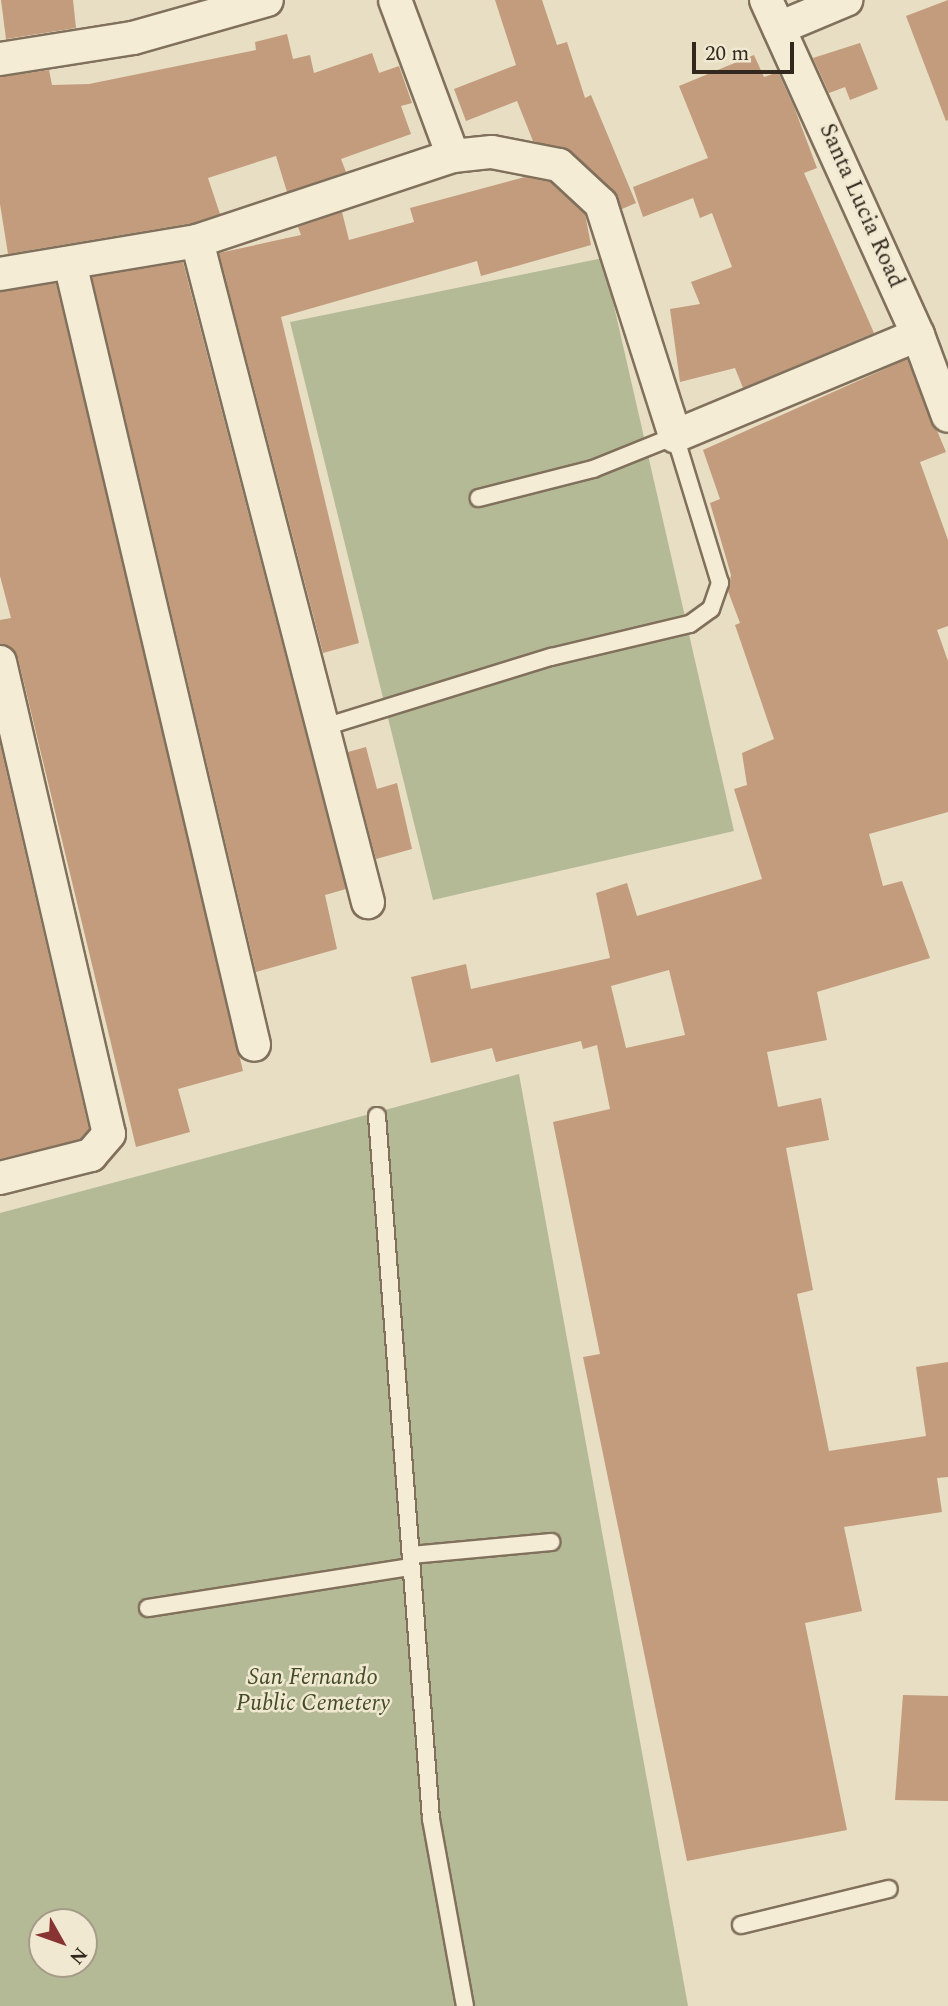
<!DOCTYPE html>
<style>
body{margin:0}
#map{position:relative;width:948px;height:2006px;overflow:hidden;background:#e8dec3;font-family:Spectral,serif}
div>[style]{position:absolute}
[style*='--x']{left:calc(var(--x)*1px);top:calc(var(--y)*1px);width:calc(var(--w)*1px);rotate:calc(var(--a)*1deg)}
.cemetery>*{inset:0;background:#b5ba96}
.building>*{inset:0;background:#c29c7d}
.roads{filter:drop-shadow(2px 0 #80705c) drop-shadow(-2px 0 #80705c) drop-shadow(0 2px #80705c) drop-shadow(0 -2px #80705c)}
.service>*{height:16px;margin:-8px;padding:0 8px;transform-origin:8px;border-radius:8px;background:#f4ecd5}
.minor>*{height:32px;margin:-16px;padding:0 16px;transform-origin:16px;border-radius:16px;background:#f4ecd5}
span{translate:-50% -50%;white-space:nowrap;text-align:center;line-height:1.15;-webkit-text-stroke:5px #f1e8d1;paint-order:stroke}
.street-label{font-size:23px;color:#32281e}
.park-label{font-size:23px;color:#424c27;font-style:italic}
.north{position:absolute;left:28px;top:1908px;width:70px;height:70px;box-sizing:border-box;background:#f1e8d1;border:2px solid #a59b89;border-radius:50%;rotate:130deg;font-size:19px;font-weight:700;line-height:28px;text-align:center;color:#32281e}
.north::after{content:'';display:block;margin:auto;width:24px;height:32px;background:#883433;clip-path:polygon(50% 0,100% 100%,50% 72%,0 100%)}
.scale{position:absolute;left:692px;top:42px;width:102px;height:32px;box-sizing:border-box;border:4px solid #32281e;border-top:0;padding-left:9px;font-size:21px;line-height:24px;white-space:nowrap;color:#32281e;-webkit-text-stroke:5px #f1e8d1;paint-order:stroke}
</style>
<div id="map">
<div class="cemetery">
<i style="clip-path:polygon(603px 258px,734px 831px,433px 900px,290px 322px)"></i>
<i style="clip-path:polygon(evenodd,519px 1074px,688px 2006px,0 2006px,0 1213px,519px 1074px,42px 1922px,84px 1922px,84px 1964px,42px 1964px,42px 1922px)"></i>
</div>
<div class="building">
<i style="clip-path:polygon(1px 0,73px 0,76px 28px,6px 39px)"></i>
<i style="clip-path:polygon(495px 0,542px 0,557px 45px,567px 42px,585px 98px,591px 95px,636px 203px,622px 209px,613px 191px,571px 152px,533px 141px,517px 101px,466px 121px,454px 89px,516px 65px)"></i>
<i style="clip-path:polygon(948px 0,948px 120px,946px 121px,906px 16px)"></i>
<i style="clip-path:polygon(287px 34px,293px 59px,310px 55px,314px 73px,372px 53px,379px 73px,399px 66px,412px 103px,401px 106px,411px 134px,341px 159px,346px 172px,287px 192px,276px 156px,208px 178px,220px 214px,193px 223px,8px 254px,0 204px,0 77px,49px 70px,52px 85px,89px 84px,256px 50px,255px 42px)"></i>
<i style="clip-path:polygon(860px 43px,878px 89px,850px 100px,845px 87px,829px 93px,813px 58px)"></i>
<i style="clip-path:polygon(754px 55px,764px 77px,778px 72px,794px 107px,817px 168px,804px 173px,874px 333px,743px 388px,735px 368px,680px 382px,670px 309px,700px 304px,691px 282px,732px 267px,712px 213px,700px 218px,693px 198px,643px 217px,633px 187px,708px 158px,679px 86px)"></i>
<i style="clip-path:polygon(525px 177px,550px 182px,585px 214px,591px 245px,481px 276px,477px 261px,281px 317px,359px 643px,323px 653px,219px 253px,301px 235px,298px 227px,342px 212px,349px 240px,414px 222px,410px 208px)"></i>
<i style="clip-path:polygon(183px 262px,346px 889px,325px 895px,337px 949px,256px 972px,92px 277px)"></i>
<i style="clip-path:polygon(56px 283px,243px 1071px,178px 1089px,190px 1132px,136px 1147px,18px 658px,0 644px,0 620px,11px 618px,0 576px,0 292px)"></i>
<i style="clip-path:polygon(evenodd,907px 359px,946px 452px,920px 462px,948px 540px,948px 626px,937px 630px,948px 661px,948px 812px,869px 834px,883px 886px,902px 881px,930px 958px,817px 992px,827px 1040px,767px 1052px,778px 1107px,821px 1098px,829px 1140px,786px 1148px,813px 1290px,797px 1294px,829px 1451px,926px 1436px,916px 1367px,948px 1362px,948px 1477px,937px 1478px,942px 1512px,844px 1527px,862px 1611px,805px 1623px,847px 1830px,687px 1861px,583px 1357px,600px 1354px,553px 1122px,610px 1109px,597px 1045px,583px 1049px,581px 1041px,496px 1062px,492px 1048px,431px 1063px,411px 977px,466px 964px,471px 989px,610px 958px,596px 893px,627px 883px,637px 916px,762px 879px,734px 789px,747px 785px,742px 753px,774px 739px,735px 625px,740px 623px,728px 591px,731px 575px,710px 503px,720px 499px,703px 450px,907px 359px,669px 970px,685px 1035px,626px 1048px,611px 986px,669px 970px)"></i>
<i style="clip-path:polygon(0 744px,89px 1129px,81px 1139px,0 1159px)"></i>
<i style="clip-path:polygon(366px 747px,377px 789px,397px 783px,412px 849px,376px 859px,348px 752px)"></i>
<i style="clip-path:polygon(903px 1695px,948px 1696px,948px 1801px,895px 1800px)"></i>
</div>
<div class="roads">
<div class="service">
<i style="--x:321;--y:728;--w:241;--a:-17.2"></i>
<i style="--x:551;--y:657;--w:143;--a:-13.4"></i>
<i style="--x:690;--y:624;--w:26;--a:-36"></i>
<i style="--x:711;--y:609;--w:28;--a:-71"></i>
<i style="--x:720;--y:583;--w:154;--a:-107"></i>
<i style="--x:675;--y:436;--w:88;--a:158.1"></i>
<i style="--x:593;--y:469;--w:118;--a:165.7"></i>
<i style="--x:377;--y:1116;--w:705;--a:85.61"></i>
<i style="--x:431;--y:1819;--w:190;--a:79.7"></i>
<i style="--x:411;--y:1555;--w:141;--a:-5.3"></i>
<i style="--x:148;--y:1608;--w:266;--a:-8.9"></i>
<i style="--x:741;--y:1925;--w:152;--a:-13.7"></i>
</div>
<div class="minor">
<i style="--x:766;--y:0;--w:368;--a:65.6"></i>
<i style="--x:918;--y:335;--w:86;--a:69.7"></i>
<i style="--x:779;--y:28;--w:73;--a:-22.7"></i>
<i style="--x:0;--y:59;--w:135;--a:-9"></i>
<i style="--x:133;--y:38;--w:139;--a:-15.8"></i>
<i style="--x:453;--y:156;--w:39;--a:-6"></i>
<i style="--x:492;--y:152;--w:68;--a:11"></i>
<i style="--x:559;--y:165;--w:57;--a:42.9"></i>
<i style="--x:601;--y:204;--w:244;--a:72.3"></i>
<i style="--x:675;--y:436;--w:263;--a:-22.6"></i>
<i style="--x:197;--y:241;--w:683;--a:75.5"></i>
<i style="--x:71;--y:267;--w:799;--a:76.76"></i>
<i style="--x:0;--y:274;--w:200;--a:-9.5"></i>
<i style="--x:197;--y:241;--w:270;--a:-18.4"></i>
<i style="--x:453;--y:156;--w:166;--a:-110.4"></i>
<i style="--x:0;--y:662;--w:484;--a:77"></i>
<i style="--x:109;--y:1134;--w:28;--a:131"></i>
<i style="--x:91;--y:1155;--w:94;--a:165.8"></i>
</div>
</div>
<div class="street-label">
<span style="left:861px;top:206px;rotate:66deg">Santa Lucia Road</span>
</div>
<div class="park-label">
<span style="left:313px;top:1691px">San Fernando<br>Public Cemetery</span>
</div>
<div class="north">N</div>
<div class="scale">20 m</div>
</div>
